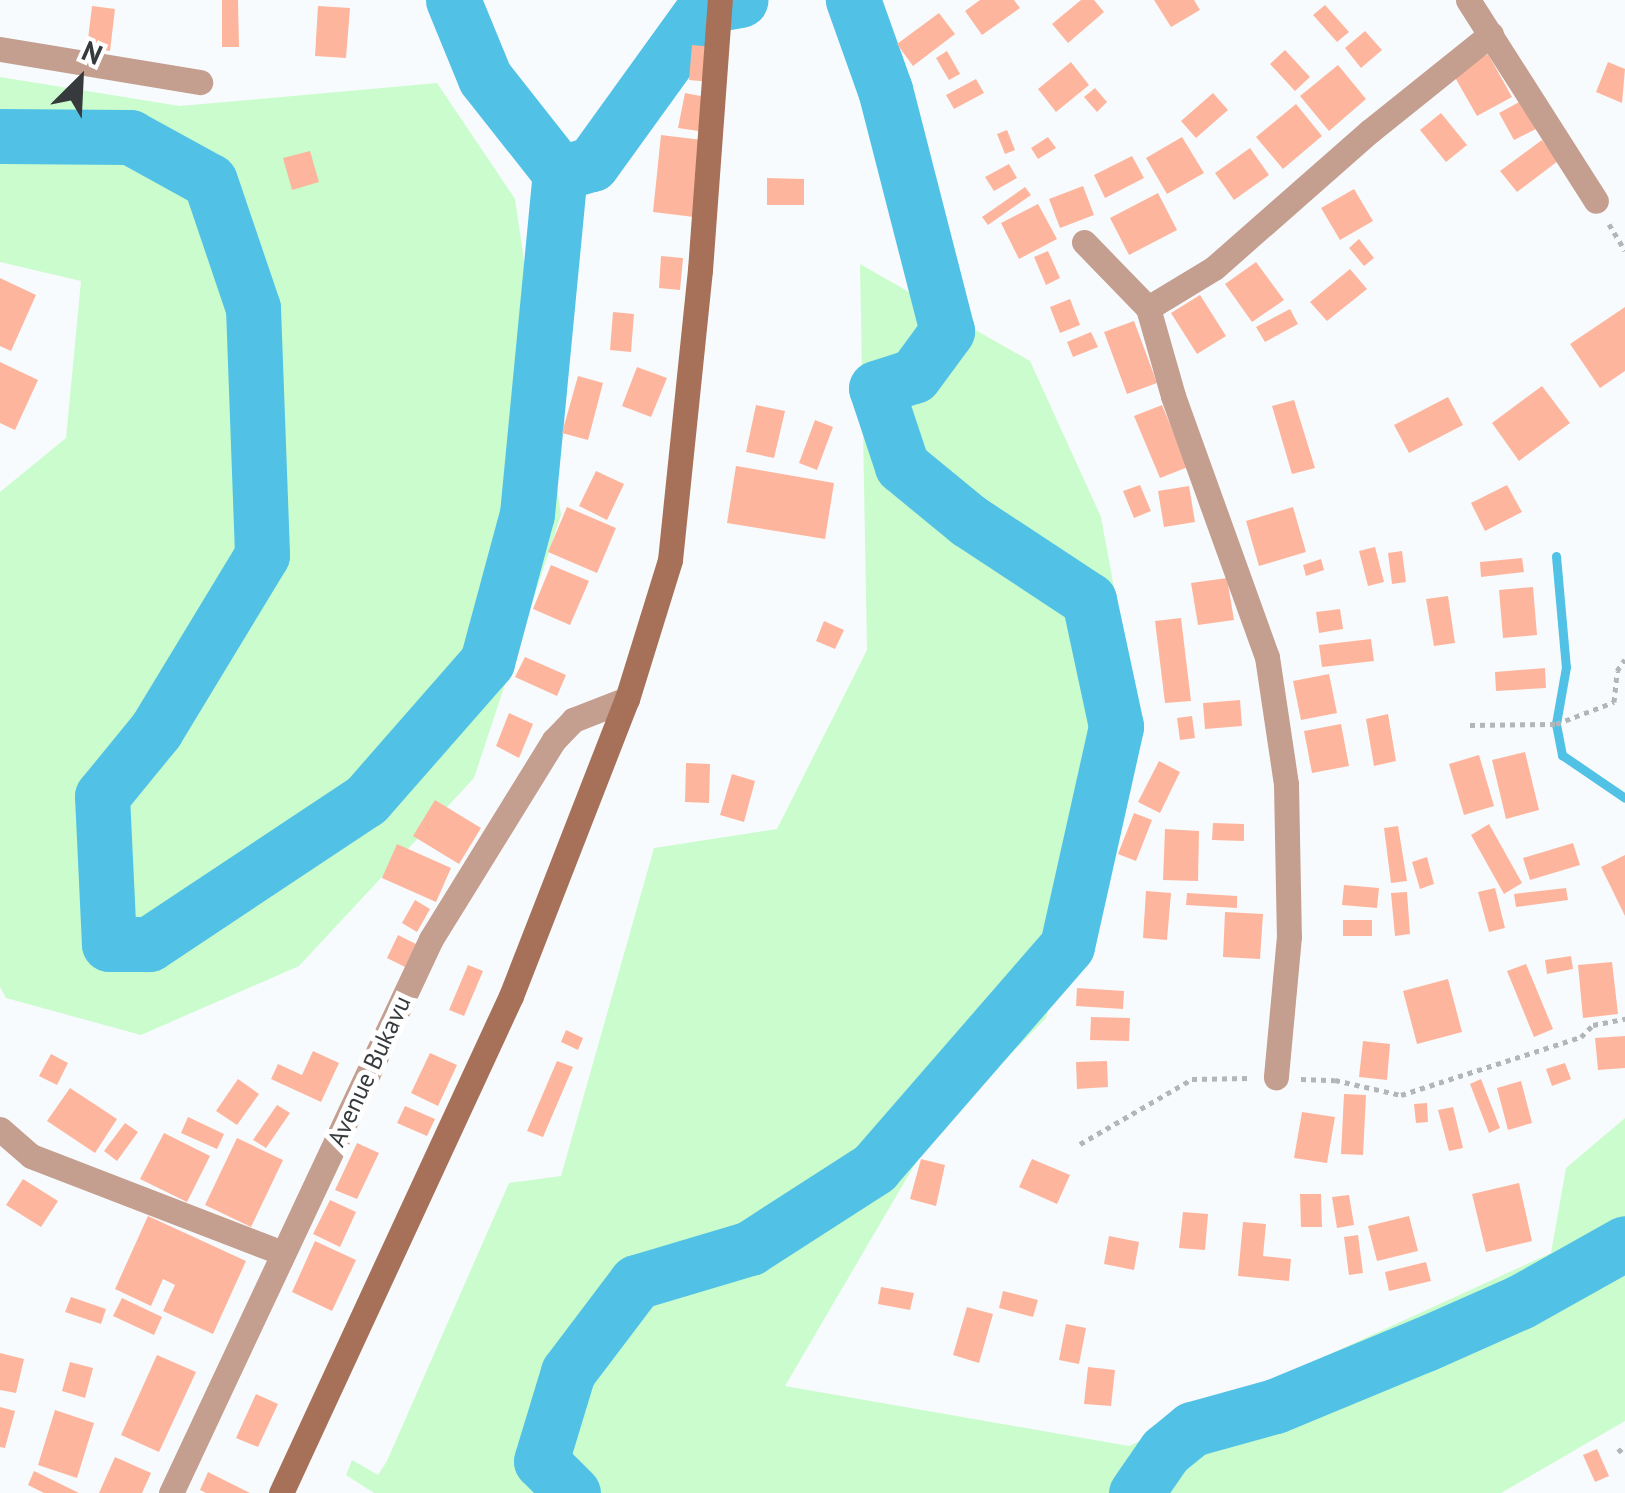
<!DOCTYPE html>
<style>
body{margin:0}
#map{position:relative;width:1625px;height:1493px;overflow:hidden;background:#f8fbfe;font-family:"PT Sans",sans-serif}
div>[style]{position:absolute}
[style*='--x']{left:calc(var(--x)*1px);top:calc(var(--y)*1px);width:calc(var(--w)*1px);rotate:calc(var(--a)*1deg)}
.green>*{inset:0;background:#cbfccd}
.stream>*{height:9px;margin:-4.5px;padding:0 4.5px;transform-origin:4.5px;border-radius:4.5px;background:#51c2e6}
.river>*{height:55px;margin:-27.5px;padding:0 27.5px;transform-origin:27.5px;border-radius:27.5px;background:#51c2e6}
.building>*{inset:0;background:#fdb69d}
.path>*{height:5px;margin-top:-2.5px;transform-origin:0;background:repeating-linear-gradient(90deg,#b3b6b9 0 5px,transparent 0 10px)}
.street>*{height:25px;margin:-12.5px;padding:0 12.5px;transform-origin:12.5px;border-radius:12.5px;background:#c49e8e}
.secondary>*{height:25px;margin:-12.5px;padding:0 12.5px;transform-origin:12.5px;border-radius:12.5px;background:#a77159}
span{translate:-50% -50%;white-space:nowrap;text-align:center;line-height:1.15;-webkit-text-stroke:10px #fff;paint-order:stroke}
.street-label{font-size:25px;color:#373a3d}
.north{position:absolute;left:30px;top:30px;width:100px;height:100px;-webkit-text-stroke:8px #fff;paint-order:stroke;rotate:24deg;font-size:28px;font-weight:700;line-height:40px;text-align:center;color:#373a3d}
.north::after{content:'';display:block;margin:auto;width:35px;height:45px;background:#373a3d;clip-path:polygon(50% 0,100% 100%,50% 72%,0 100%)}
</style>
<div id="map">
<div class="green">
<i style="clip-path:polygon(0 77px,180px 106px,437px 83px,515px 199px,561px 515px,474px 778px,299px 966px,141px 1035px,6px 998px,0 987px,0 492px,66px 438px,81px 281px,0 262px)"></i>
<i style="clip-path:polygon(860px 264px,1030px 361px,1101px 517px,1134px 696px,1046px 1018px,932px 1135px,785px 1386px,1129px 1446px,1551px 1253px,1566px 1168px,1625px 1118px,1625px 1421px,1501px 1493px,374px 1493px,346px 1475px,352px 1460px,378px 1475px,387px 1461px,509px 1183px,561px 1176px,654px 848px,777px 829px,867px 650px)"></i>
</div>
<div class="stream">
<i style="--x:1556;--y:556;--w:111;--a:84.9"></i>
<i style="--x:1566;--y:667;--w:58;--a:100"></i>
<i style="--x:1556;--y:724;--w:32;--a:79"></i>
<i style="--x:1562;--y:755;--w:76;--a:34.3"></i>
</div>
<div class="river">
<i style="--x:453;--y:0;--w:84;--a:67.7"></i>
<i style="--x:485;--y:78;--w:121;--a:51.7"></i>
<i style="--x:560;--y:173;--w:33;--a:-16"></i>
<i style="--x:592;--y:164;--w:195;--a:-54.2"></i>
<i style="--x:706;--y:6;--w:35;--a:-10"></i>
<i style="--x:0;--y:136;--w:130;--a:0.4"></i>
<i style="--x:130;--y:137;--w:91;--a:28.8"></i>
<i style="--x:210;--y:181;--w:134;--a:71.3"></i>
<i style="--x:253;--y:308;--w:247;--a:87.9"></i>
<i style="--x:262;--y:555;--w:205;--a:121.2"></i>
<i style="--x:156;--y:730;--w:85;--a:129.3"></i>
<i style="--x:102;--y:796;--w:148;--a:87.3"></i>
<i style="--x:109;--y:944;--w:40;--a:0"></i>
<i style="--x:149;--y:944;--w:260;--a:-33.6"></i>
<i style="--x:366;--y:800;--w:184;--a:-48.8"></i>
<i style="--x:487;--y:662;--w:153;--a:-74.9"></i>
<i style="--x:527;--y:514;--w:343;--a:-84.5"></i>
<i style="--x:573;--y:1493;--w:45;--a:-135"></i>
<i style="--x:541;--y:1461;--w:93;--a:-73.1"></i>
<i style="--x:568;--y:1372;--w:113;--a:-52.9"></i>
<i style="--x:636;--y:1282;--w:119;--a:-16.6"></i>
<i style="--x:750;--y:1248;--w:148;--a:-32.8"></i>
<i style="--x:874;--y:1168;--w:294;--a:-49"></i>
<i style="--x:1067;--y:946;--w:225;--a:-77.4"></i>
<i style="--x:1116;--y:726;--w:129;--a:-102.1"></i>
<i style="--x:1089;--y:600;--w:144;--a:-146.6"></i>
<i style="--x:969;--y:521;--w:87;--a:-140.6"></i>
<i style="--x:902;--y:466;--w:82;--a:-108.4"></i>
<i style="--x:876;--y:388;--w:40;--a:-18"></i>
<i style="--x:914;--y:376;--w:56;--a:-53.7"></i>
<i style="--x:947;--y:331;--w:249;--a:-104.4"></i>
<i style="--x:885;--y:90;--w:96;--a:-109.6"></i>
<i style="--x:1136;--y:1493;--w:51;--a:-55.4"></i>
<i style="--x:1165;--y:1451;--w:35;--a:-39"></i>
<i style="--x:1192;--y:1429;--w:86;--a:-15.5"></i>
<i style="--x:1275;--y:1406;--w:162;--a:-22.5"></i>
<i style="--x:1425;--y:1344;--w:104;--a:-23.9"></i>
<i style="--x:1520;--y:1302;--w:120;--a:-29.3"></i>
</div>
<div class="building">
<i style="clip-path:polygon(222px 0,238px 0,239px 47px,222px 47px)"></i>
<i style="clip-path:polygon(980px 0,1014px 0,1020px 8px,982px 35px,965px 11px)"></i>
<i style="clip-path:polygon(1081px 0,1094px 0,1104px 12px,1068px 43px,1052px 24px)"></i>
<i style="clip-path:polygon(1154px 0,1194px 0,1200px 10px,1171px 27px)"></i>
<i style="clip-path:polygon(1325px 5px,1349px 32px,1337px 42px,1313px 15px)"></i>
<i style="clip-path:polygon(92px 6px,115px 9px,110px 51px,87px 48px)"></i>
<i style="clip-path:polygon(318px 6px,350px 8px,346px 58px,315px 56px)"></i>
<i style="clip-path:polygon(939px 13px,955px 34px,913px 66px,897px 44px)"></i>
<i style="clip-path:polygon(1365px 31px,1382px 50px,1361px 68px,1345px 48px)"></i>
<i style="clip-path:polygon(692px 45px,714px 47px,711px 82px,689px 80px)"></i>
<i style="clip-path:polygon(1285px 50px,1310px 77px,1295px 91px,1270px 64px)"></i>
<i style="clip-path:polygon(947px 51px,960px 74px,949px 80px,936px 58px)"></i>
<i style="clip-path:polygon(1488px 54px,1512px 97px,1477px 116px,1453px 74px)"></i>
<i style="clip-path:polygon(1071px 62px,1089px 85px,1056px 112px,1038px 89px)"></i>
<i style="clip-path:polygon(1608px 62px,1625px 69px,1622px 103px,1596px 92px)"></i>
<i style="clip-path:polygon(1338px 65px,1366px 99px,1329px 131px,1300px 96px)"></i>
<i style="clip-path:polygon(976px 79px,984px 93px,954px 109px,946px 95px)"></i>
<i style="clip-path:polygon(1095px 88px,1107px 102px,1097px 112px,1084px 97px)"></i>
<i style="clip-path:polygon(685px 93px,711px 98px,705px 132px,678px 128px)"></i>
<i style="clip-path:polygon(1213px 93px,1228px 110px,1196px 138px,1181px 121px)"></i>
<i style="clip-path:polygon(1523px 100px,1538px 128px,1514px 140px,1499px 113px)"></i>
<i style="clip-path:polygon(1296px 104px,1322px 136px,1283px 169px,1256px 137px)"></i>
<i style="clip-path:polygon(1441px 113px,1467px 145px,1446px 162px,1420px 130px)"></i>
<i style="clip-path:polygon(1007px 130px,1015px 150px,1005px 154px,997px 134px)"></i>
<i style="clip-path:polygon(661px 135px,702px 140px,694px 217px,653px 212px)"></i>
<i style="clip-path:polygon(1048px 137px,1056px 148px,1038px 159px,1031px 148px)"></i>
<i style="clip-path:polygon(1182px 137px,1204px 173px,1167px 194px,1146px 158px)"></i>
<i style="clip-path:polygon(1542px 140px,1558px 161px,1517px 192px,1500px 171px)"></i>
<i style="clip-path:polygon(1250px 148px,1269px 175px,1234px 200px,1215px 173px)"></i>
<i style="clip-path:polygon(310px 151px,319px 182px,292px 190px,283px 158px)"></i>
<i style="clip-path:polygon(1132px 156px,1144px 178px,1105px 198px,1094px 175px)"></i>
<i style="clip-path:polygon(1009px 164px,1017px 178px,994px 191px,985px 177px)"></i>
<i style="clip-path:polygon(767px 178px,804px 179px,804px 205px,767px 205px)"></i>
<i style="clip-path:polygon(1083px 186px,1094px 215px,1060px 228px,1049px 199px)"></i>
<i style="clip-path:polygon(1025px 187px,1031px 195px,988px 225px,982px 217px)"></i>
<i style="clip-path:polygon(1354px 189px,1373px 221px,1340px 240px,1321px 208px)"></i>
<i style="clip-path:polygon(1158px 193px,1177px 230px,1129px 255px,1110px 218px)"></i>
<i style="clip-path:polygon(1038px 204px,1057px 239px,1019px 259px,1001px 223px)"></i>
<i style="clip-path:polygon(1359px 239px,1374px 258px,1364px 266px,1349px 248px)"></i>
<i style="clip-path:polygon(1048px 251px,1060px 278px,1046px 285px,1034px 257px)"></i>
<i style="clip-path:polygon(661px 256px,683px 258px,680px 290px,659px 288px)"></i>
<i style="clip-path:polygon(1256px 262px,1284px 300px,1252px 322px,1225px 284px)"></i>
<i style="clip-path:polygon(1350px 269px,1367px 289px,1327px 321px,1310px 302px)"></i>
<i style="clip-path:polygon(0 278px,36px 295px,11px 351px,0 346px)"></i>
<i style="clip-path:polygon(1200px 295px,1226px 336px,1197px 354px,1171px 313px)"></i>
<i style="clip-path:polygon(1070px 299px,1080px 325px,1060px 333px,1050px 307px)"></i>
<i style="clip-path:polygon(1625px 307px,1625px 371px,1600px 388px,1570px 344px)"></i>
<i style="clip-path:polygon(1290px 309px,1298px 324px,1265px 342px,1256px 327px)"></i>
<i style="clip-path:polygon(613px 312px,634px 314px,631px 352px,610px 350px)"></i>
<i style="clip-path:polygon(1134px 321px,1157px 383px,1127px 394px,1104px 332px)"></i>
<i style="clip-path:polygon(1091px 332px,1098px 347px,1073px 357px,1067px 342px)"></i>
<i style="clip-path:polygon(0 362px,38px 380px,15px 430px,0 423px)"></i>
<i style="clip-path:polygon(637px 367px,667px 378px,651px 417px,622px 406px)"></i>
<i style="clip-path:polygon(578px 376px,603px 383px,588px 440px,562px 433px)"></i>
<i style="clip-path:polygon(1542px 386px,1570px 423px,1519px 461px,1492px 423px)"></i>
<i style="clip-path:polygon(1448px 397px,1463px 425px,1409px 453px,1394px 425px)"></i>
<i style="clip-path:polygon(1294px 400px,1315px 468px,1292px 474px,1272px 406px)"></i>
<i style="clip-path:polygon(756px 405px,785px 411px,774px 458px,746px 452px)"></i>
<i style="clip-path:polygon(1162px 405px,1188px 467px,1160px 478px,1134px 416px)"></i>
<i style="clip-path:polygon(815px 420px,833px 427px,817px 470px,799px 463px)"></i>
<i style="clip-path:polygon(736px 466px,834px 483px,825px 539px,727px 523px)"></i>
<i style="clip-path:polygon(596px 471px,624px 484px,607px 520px,579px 506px)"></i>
<i style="clip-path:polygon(1140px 485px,1151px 511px,1134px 518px,1123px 491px)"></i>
<i style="clip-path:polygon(1507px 485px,1522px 512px,1485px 531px,1471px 503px)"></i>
<i style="clip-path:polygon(1189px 486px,1195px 522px,1164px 527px,1158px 491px)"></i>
<i style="clip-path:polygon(567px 507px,616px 528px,597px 573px,548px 552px)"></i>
<i style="clip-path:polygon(1293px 507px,1306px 552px,1259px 566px,1246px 521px)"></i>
<i style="clip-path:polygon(1375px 547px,1384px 582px,1368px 586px,1359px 551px)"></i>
<i style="clip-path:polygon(1402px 551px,1406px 582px,1392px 584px,1388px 553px)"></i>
<i style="clip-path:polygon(1522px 558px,1524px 572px,1481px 577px,1480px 562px)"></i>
<i style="clip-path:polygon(1321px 559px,1324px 570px,1306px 576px,1303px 565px)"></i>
<i style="clip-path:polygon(551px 565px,589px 581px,570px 625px,533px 609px)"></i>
<i style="clip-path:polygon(1227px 578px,1234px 620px,1198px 625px,1191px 583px)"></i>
<i style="clip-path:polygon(1533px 587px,1537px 635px,1503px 638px,1499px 590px)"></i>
<i style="clip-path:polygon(1448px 596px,1455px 643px,1434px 646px,1426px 599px)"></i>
<i style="clip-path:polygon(1340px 609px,1343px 629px,1319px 633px,1316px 612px)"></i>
<i style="clip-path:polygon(1181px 618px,1191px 701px,1165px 703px,1155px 621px)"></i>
<i style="clip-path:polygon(824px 621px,844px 630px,835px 649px,816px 641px)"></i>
<i style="clip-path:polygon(1371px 639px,1374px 661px,1322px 667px,1319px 645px)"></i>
<i style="clip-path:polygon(525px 657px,566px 675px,557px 696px,515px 677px)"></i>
<i style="clip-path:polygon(1545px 668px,1546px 688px,1496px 691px,1495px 672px)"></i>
<i style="clip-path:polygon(1329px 674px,1337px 713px,1301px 720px,1293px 681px)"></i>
<i style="clip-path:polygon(1240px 700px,1242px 726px,1205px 729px,1203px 703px)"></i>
<i style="clip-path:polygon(509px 713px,533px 724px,519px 758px,496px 746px)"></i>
<i style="clip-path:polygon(1388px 714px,1396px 761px,1374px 766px,1366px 719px)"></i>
<i style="clip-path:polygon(1192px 716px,1195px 738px,1180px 740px,1177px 718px)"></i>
<i style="clip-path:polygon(1341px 724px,1349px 766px,1312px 773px,1304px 731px)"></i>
<i style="clip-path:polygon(1525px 752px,1539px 810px,1506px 819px,1492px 760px)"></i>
<i style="clip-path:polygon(1479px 755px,1494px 806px,1464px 815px,1449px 764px)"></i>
<i style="clip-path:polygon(1159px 761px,1180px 772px,1160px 813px,1138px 802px)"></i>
<i style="clip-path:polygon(686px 763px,710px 764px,709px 803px,685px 802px)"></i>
<i style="clip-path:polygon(732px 774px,755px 781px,744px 822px,720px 815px)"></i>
<i style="clip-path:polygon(435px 800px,481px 828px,459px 864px,413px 836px)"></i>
<i style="clip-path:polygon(1134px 813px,1152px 820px,1136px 861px,1118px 854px)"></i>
<i style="clip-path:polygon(1213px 823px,1244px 824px,1244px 841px,1212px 840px)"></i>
<i style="clip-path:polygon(1489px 824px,1522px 883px,1504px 894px,1471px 835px)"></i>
<i style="clip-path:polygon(1398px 826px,1407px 881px,1391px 883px,1384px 828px)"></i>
<i style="clip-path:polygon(1165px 829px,1199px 831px,1198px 881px,1163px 880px)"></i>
<i style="clip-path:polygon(1573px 843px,1580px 865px,1530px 880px,1523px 858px)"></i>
<i style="clip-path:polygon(397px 844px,451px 868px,436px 902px,382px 878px)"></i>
<i style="clip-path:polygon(1625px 855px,1625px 916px,1601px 867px)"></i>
<i style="clip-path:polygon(1427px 857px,1434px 884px,1420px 889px,1412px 862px)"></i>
<i style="clip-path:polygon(1344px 885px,1379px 888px,1377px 908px,1342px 905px)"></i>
<i style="clip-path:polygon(1495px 888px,1505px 928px,1489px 932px,1478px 892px)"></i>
<i style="clip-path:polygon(1566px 888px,1568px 900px,1516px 907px,1514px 894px)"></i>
<i style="clip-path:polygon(1146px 891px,1171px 893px,1167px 940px,1143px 938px)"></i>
<i style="clip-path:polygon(1407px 892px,1410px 934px,1395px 936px,1391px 893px)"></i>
<i style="clip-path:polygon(1187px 893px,1237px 896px,1237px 908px,1186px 905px)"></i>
<i style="clip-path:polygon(415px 900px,430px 909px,417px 932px,402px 923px)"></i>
<i style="clip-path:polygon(1225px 912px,1263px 914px,1260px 959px,1223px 957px)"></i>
<i style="clip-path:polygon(1343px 920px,1372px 920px,1372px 936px,1343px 936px)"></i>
<i style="clip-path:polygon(398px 935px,416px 944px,405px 967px,387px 958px)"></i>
<i style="clip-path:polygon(1571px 956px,1573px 969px,1547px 974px,1545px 960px)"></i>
<i style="clip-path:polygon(1612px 962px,1618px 1014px,1583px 1018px,1578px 965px)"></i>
<i style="clip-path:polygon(1526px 964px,1553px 1029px,1534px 1037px,1507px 971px)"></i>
<i style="clip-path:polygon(468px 965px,483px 971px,464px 1016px,449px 1010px)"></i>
<i style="clip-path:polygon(1448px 979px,1462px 1032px,1417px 1044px,1403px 991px)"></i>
<i style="clip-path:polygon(1077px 988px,1124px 991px,1123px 1009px,1076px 1006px)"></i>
<i style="clip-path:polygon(1091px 1017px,1130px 1018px,1129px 1041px,1090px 1040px)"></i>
<i style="clip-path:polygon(566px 1030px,583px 1038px,578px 1050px,561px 1042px)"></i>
<i style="clip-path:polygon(1625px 1036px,1625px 1068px,1598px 1070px,1595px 1038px)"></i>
<i style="clip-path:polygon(1363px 1041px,1390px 1044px,1387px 1080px,1359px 1077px)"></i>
<i style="clip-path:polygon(313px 1051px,339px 1063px,321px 1102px,271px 1079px,278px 1064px,302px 1075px)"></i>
<i style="clip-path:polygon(430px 1053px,457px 1065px,438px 1106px,411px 1093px)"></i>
<i style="clip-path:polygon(51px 1054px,68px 1063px,57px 1085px,39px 1076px)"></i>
<i style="clip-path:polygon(557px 1061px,573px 1067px,543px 1137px,527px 1131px)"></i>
<i style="clip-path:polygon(1107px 1061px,1108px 1087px,1077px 1089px,1076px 1062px)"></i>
<i style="clip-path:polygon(1565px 1063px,1571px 1079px,1552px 1086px,1546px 1069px)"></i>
<i style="clip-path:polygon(238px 1079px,259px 1094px,237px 1125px,216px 1111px)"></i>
<i style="clip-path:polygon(1481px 1079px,1500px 1128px,1489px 1133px,1470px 1084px)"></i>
<i style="clip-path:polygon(1521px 1081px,1532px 1123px,1508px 1130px,1497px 1088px)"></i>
<i style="clip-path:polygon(70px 1088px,117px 1119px,95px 1153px,47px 1121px)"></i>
<i style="clip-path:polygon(1344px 1094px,1366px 1095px,1363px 1155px,1341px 1154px)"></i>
<i style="clip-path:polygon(1427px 1103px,1428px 1122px,1416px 1123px,1414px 1104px)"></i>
<i style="clip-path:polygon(277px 1105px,290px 1113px,266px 1148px,253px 1140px)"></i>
<i style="clip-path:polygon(405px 1106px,435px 1119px,427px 1136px,397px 1123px)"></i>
<i style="clip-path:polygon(1453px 1107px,1463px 1148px,1449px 1151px,1438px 1110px)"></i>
<i style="clip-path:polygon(1302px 1112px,1335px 1117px,1327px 1163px,1294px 1158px)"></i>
<i style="clip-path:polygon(188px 1117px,224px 1134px,217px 1149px,181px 1133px)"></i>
<i style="clip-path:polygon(125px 1123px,138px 1132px,117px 1161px,104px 1151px)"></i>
<i style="clip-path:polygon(164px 1133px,210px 1156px,187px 1202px,140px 1179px)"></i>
<i style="clip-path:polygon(237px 1138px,283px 1160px,251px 1227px,205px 1205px)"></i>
<i style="clip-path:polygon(357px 1143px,379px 1153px,357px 1199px,335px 1190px)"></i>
<i style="clip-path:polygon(921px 1159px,945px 1165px,936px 1206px,910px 1199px)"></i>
<i style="clip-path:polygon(1032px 1159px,1070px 1175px,1057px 1204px,1019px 1187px)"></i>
<i style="clip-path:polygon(23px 1179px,58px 1201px,41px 1227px,6px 1205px)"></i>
<i style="clip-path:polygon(1519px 1183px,1532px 1241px,1486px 1252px,1472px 1194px)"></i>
<i style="clip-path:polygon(1300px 1194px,1321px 1194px,1322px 1227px,1301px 1227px)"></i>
<i style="clip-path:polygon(1349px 1195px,1354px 1225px,1337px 1228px,1332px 1197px)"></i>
<i style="clip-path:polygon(330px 1200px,356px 1212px,340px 1247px,313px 1234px)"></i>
<i style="clip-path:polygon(1183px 1212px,1208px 1214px,1205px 1250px,1179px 1248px)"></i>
<i style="clip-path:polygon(148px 1216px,246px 1261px,213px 1334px,163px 1311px,175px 1285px,163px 1279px,151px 1306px,115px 1289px)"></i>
<i style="clip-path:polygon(1409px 1216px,1418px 1251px,1377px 1261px,1368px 1226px)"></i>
<i style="clip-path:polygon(1243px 1222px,1266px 1224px,1263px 1256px,1291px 1259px,1289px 1281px,1238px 1276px)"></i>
<i style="clip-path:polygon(1358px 1235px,1363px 1273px,1349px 1275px,1344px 1237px)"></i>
<i style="clip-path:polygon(1109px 1236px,1139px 1242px,1134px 1270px,1104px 1264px)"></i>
<i style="clip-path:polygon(315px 1241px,356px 1260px,332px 1311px,292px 1292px)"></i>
<i style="clip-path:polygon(1426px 1262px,1431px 1281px,1389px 1291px,1385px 1272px)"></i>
<i style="clip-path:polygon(881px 1287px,914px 1293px,910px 1310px,878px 1304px)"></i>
<i style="clip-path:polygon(1003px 1291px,1038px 1300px,1033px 1317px,999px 1308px)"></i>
<i style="clip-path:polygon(71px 1297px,106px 1309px,101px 1324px,65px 1312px)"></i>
<i style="clip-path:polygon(122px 1298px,162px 1317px,154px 1335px,113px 1316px)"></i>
<i style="clip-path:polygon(967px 1307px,993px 1314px,979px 1363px,953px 1355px)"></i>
<i style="clip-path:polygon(1066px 1324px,1086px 1328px,1079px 1364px,1059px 1360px)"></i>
<i style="clip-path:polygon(0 1353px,24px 1359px,16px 1393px,0 1390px)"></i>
<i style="clip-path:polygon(157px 1355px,196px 1372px,159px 1452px,121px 1435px)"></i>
<i style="clip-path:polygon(70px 1362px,93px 1368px,85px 1398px,62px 1391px)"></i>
<i style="clip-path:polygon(1088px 1367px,1115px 1370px,1111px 1406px,1084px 1404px)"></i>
<i style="clip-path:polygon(256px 1394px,278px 1404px,258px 1447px,236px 1438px)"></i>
<i style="clip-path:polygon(0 1407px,15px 1411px,5px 1448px,0 1447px)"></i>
<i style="clip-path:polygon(55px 1410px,94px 1423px,77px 1478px,38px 1465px)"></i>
<i style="clip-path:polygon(1597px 1449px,1609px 1476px,1595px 1482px,1583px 1455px)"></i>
<i style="clip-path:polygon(115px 1457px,151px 1473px,142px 1493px,99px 1493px)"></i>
<i style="clip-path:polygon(34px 1471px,79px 1493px,44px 1493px,28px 1485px)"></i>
<i style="clip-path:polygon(208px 1472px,250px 1493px,206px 1493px,200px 1490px)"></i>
</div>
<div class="path">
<i style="--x:1609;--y:224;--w:31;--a:59"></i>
<i style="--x:1470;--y:725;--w:86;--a:-0.7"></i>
<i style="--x:1556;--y:724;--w:62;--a:-20.8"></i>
<i style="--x:1614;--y:702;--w:31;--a:-84"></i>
<i style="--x:1617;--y:671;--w:14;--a:-56"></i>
<i style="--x:1301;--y:1079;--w:34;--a:2"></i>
<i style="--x:1335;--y:1080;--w:68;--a:12.8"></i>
<i style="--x:1401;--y:1095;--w:189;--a:-17.9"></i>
<i style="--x:1581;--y:1037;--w:17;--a:-45"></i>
<i style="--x:1593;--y:1025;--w:33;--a:-11"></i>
<i style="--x:1080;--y:1144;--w:129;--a:-30.1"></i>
<i style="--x:1192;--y:1079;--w:58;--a:-1"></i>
<i style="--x:1618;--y:1452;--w:9;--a:-41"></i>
</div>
<div class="street">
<i style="--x:1468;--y:0;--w:238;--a:57.5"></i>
<i style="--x:0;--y:49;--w:203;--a:9.4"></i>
<i style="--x:1084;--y:242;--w:92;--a:45.9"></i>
<i style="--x:1148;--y:308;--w:91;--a:74.1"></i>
<i style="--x:1173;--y:396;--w:277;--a:70.2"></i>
<i style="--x:1267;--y:657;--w:128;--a:81.5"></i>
<i style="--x:1286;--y:784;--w:152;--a:88.9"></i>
<i style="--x:1289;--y:936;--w:142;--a:95.3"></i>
<i style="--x:1148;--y:308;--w:77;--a:-31.2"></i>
<i style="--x:1214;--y:268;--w:208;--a:-41.3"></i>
<i style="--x:1370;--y:131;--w:155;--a:-38.7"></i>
<i style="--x:0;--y:1129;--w:41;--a:41.1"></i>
<i style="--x:31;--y:1156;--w:270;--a:21.1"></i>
<i style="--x:171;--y:1493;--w:612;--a:-64.86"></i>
<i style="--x:431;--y:939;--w:234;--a:-58.3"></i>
<i style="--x:554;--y:740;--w:28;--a:-46"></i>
<i style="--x:573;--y:720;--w:58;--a:-21.3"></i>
</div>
<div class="secondary">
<i style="--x:281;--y:1493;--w:548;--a:-65.17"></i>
<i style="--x:511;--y:996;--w:319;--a:-68.7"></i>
<i style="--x:627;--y:699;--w:145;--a:-72.8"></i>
<i style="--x:670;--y:560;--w:292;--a:-84.1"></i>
<i style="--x:700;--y:270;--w:271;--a:-85.8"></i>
</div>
<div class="street-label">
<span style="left:369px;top:1071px;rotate:-65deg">Avenue Bukavu</span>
</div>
<div class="north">N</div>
</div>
